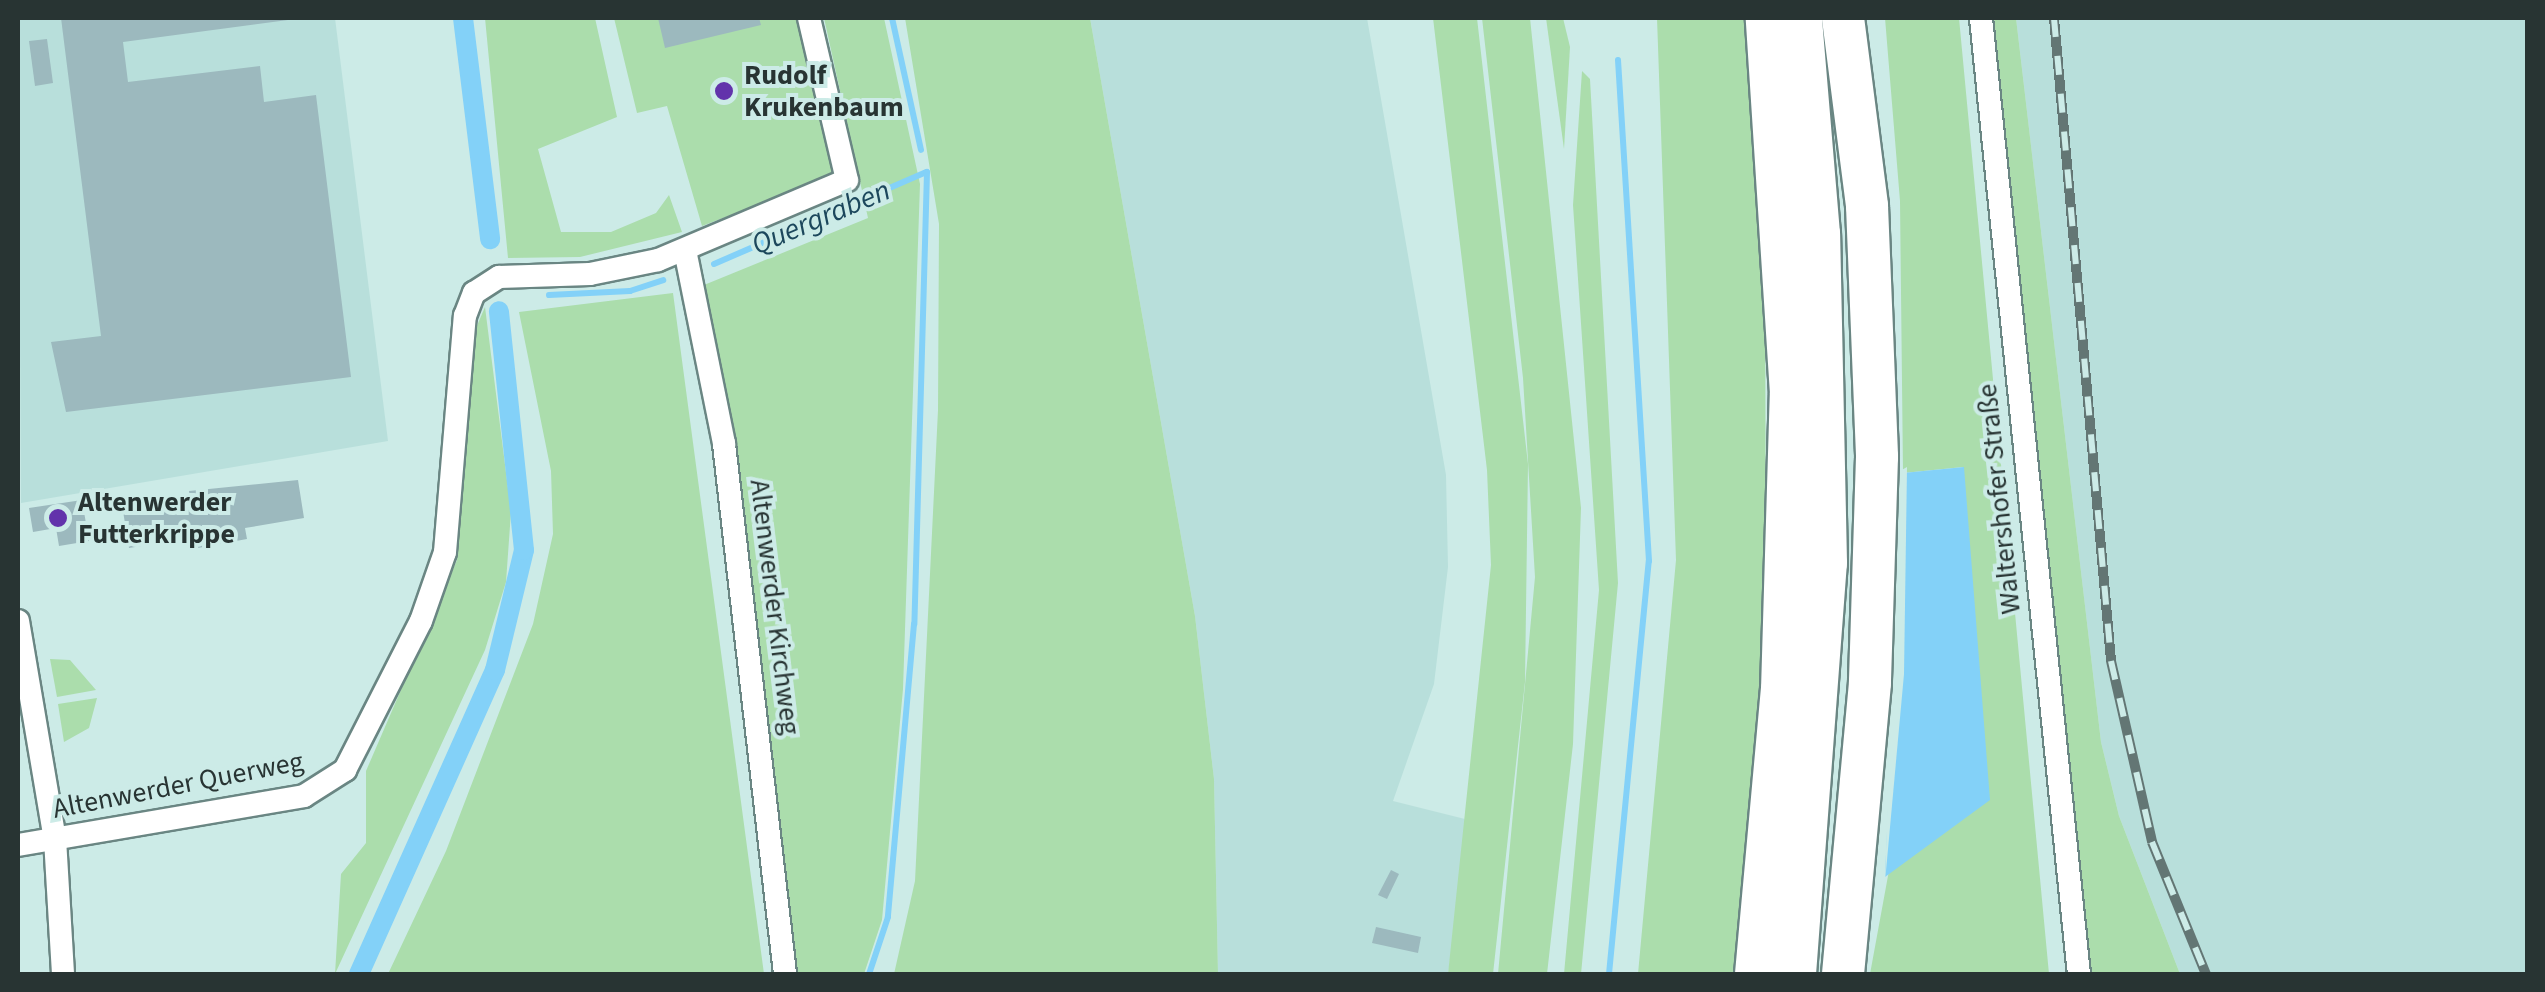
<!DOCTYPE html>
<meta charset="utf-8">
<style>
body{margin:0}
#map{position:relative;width:2545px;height:992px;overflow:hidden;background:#ccebe7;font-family:"Source Sans 3",sans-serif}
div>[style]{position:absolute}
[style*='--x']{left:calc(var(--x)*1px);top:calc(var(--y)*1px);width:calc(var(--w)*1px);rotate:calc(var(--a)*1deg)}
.built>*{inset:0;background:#b8dfdb}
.green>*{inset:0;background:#abddac}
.water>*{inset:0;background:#83d1f8}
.pier>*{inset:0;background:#ccebe7}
.stream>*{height:6px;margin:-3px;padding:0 3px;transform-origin:3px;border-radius:3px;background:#83d1f8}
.canal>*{height:20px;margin:-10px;padding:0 10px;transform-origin:10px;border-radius:10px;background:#83d1f8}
.building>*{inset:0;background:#9cb9be}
.roads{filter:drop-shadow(2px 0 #6a8683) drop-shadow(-2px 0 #6a8683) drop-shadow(0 2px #6a8683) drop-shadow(0 -2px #6a8683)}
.street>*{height:22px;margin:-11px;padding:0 11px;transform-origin:11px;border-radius:11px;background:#fff}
.highway>*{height:42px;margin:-21px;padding:0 21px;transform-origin:21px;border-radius:21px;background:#fff}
.rail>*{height:10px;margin-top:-5px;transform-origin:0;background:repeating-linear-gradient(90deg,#ccebe7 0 19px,#637674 0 38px);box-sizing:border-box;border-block:2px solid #637674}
.dots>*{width:28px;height:28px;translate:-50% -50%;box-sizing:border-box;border:5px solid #ccebe7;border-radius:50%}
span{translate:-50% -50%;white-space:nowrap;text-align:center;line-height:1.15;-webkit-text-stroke:8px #ccebe7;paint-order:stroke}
.poi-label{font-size:28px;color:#283433;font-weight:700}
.left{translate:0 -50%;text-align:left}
.street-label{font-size:28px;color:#283433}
.water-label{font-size:30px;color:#1c475c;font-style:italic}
.frame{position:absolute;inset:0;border:20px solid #283433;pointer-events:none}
</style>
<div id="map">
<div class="built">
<i style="clip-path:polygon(18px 18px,335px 18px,388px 441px,21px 503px)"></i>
<i style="clip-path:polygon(1090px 18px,1367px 18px,1446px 475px,1448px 567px,1434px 684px,1393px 801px,1469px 820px,1448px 974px,1218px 974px,1214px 779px,1195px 616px)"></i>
<i style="clip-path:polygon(2016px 18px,2527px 18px,2527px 974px,2180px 974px,2119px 816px,2101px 742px)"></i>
</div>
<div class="green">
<i style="clip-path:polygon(485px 18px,595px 18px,617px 117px,538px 149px,561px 232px,611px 232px,656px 213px,669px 195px,682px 232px,580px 257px,508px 258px)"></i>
<i style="clip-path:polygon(614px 18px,799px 18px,837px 175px,702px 226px,667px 106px,637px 113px)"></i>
<i style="clip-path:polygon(824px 18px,884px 18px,920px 184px,903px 689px,882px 920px,864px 974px,793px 974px,704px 285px,868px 218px)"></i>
<i style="clip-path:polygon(905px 18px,1090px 18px,1195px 616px,1214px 779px,1218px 974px,894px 974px,915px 881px,938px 410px,939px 224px)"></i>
<i style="clip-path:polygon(1433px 18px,1477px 18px,1528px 464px,1525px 682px,1493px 974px,1448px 974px,1491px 565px,1487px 470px)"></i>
<i style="clip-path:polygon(1482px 18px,1530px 18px,1581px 508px,1573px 744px,1547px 974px,1498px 974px,1535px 577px,1523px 378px)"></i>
<i style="clip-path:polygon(1546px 18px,1563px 18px,1570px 47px,1564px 149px)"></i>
<i style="clip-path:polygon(1657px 18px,1747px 18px,1765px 215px,1766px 677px,1735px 974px,1638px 974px,1676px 560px)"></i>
<i style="clip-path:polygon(1885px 18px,1959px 18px,2049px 974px,1870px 974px,1963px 467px,1903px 473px,1900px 201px)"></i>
<i style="clip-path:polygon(1990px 18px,2016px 18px,2101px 742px,2119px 816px,2180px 974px,2091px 974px)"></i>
<i style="clip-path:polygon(1582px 71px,1590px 79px,1618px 583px,1581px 974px,1564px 974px,1599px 590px,1573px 205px)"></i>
<i style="clip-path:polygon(673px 293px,764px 974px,388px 974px,446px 851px,533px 624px,553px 534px,551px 471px,519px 312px)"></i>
<i style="clip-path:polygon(485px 307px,511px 512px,506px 582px,485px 650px,335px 974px,341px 874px,366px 843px,366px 771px,457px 560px,473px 335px)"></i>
<i style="clip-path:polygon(50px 659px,70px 660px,96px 690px,57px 697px)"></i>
<i style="clip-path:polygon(97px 698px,89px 728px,64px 742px,58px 704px)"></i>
</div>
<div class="water">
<i style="clip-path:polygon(1964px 467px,1990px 800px,1885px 877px,1903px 473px)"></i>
</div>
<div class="pier">
<i style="clip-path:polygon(1907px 467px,1904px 674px,1885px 882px,1898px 472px)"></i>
</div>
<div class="stream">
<i style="--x:892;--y:18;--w:135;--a:77.6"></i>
<i style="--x:714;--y:264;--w:232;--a:-23.4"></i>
<i style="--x:927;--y:172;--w:452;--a:91.6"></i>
<i style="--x:914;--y:624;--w:294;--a:95.1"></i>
<i style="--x:888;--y:917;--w:60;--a:108.4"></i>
<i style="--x:549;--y:295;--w:81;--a:-2.8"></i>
<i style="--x:630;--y:291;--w:35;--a:-18"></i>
<i style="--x:1609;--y:974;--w:415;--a:-84.5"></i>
<i style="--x:1649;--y:561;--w:502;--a:-93.54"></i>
</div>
<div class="canal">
<i style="--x:463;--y:18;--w:223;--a:83"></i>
<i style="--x:359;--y:974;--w:333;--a:-65.9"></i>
<i style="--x:495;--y:670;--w:123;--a:-76.4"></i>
<i style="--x:524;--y:550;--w:240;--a:-96"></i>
</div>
<div class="building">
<i style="clip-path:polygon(61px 18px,303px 18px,123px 42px,128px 82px,260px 66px,264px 102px,316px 95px,351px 377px,66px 412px,51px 342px,101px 336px)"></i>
<i style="clip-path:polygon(658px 18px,759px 18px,761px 25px,665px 48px)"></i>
<i style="clip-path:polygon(47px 39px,53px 83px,35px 86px,29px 41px)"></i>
<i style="clip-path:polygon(298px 480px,304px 518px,245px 528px,247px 539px,198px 548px,196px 537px,129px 548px,123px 511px,190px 499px,189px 491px)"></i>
<i style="clip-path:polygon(82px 500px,89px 541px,59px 546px,56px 528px,33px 532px,29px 508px)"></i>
<i style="clip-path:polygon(1391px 870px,1399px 874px,1387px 899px,1378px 895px)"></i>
<i style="clip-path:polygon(1376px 927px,1421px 937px,1418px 953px,1372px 943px)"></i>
</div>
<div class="roads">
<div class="street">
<i style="--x:1981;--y:18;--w:961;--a:84.15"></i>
<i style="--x:685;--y:250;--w:198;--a:78.6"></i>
<i style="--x:724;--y:444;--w:533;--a:83.43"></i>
<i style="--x:18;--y:621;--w:221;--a:80.4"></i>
<i style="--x:55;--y:839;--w:135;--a:86.6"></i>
<i style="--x:18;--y:845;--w:290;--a:-9.7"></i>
<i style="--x:304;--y:796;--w:49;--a:-32.4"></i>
<i style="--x:345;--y:770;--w:167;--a:-63"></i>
<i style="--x:421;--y:621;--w:73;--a:-70.8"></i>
<i style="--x:445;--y:552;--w:237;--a:-85.2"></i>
<i style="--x:465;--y:316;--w:25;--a:-69"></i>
<i style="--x:474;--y:293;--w:30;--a:-33"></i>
<i style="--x:499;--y:277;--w:91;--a:-1.9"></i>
<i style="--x:590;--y:274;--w:69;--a:-11.6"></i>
<i style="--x:658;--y:260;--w:205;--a:-22.9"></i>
<i style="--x:847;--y:180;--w:166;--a:-103.2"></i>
</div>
<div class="highway">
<i style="--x:1843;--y:18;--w:190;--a:82.7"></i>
<i style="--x:1867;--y:206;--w:251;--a:87.7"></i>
<i style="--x:1877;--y:457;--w:226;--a:91.8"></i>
<i style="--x:1870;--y:683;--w:292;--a:95.3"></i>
<i style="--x:1756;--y:974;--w:285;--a:-84.8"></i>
<i style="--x:1782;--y:690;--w:296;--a:-88.3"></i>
<i style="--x:1791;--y:394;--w:377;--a:-93.7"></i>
<i style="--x:1795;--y:974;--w:412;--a:-85.7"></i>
<i style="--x:1826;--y:563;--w:329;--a:-91.2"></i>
<i style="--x:1819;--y:234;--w:217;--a:-94.8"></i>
</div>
</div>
<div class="rail">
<i style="--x:2054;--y:18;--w:646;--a:84.93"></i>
<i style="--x:2111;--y:661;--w:186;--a:77.2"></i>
<i style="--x:2152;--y:842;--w:143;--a:67.8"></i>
</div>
<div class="dots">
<i style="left:724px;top:91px;background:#6233ab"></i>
<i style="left:58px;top:518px;background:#6233ab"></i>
</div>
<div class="poi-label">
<span class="left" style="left:744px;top:91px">Rudolf<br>Krukenbaum</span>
<span class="left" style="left:78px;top:518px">Altenwerder<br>Futterkrippe</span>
</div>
<div class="street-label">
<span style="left:1999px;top:499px;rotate:-96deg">Waltershofer Straße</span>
<span style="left:775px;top:607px;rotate:83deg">Altenwerder Kirchweg</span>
<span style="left:178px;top:785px;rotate:-11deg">Altenwerder Querweg</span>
</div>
<div class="water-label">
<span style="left:821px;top:218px;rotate:-23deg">Quergraben</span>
</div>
<div class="frame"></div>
</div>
